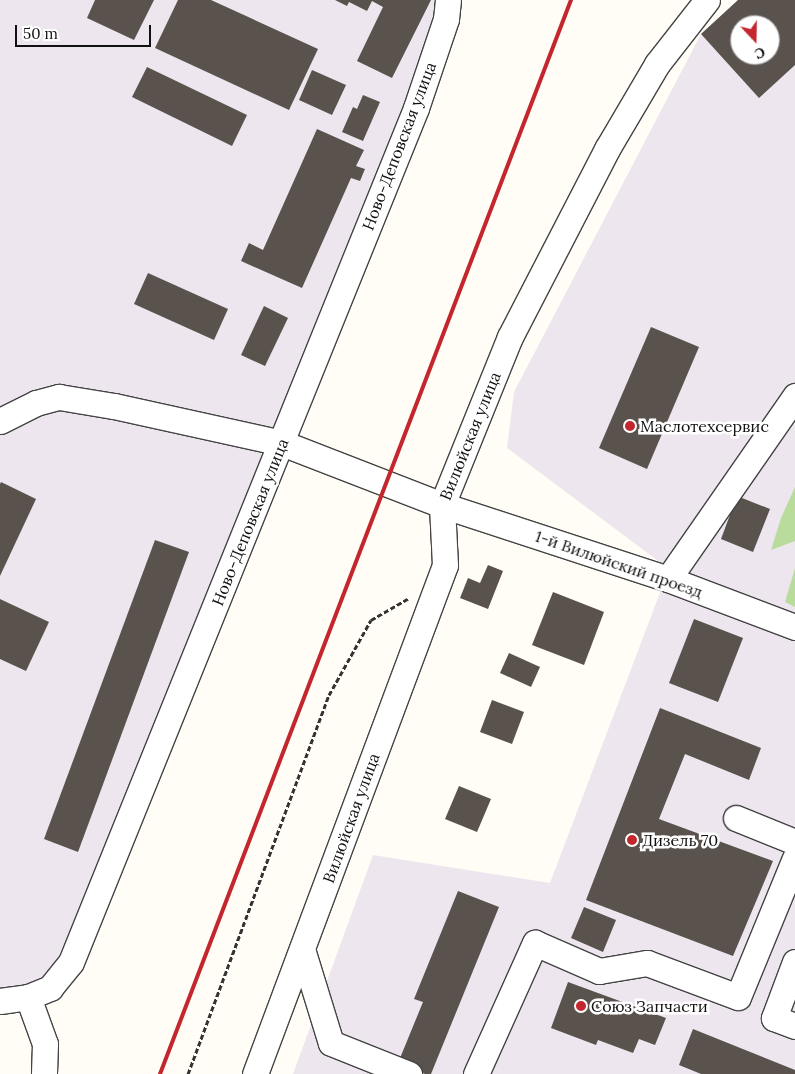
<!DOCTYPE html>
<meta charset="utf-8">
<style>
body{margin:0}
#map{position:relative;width:795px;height:1074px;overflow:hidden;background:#fffdf5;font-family:Lora,serif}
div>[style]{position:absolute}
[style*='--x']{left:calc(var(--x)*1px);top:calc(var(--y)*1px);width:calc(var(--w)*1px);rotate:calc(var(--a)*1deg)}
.industrial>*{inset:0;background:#eee6ef}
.forest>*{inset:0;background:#b9dc9c}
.building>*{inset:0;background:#5a524d}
.path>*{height:3px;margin-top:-1.5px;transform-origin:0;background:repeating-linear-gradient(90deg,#333 0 5px,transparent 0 7.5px)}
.roads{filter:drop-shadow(1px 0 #444) drop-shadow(-1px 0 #444) drop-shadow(0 1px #444) drop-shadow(0 -1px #444)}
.minor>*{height:25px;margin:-12.5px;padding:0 12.5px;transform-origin:12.5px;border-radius:12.5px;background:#fff}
.rail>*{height:4px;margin:-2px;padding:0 2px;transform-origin:2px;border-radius:2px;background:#c4262e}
.dots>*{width:14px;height:14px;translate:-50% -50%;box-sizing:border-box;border:2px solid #fff;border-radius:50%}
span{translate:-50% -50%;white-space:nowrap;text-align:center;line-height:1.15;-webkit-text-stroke:5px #fff;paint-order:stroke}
.street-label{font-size:16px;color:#111}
.poi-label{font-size:16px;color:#111}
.left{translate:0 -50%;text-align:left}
.north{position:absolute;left:730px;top:15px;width:50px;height:50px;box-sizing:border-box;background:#fff;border:1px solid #a0a0a0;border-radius:50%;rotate:159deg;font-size:14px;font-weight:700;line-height:20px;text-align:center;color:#111}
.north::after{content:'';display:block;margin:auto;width:18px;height:22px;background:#c4262e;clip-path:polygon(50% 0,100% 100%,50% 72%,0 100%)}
.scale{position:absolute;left:15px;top:25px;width:136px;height:22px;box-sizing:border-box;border:2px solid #111;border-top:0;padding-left:6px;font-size:15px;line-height:18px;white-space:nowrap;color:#111;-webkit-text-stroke:4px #fff;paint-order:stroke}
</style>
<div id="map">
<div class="industrial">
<i style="clip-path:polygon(0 0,435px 0,435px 18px,408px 104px,79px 913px,57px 959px,42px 977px,23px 986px,0 988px)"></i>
<i style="clip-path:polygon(evenodd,738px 0,795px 0,795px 617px,669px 569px,507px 448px,514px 392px,701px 34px,738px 0,740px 25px,770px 25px,770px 55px,740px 55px,740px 25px)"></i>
<i style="clip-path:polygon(661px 590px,795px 640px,795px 1074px,293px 1074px,373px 855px,550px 883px)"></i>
</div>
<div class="forest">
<i style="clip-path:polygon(795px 487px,795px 541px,771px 550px,781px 518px)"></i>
<i style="clip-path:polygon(795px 568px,795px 607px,785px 602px)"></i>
</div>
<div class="building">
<i style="clip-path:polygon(95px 0,154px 0,134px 40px,87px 18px)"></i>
<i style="clip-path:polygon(178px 0,211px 0,318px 49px,289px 110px,155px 48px)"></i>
<i style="clip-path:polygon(335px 0,431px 0,392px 78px,357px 61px,383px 7px,372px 1px,367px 11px,349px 2px,347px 6px)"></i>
<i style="clip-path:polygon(evenodd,738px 0,795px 0,795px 65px,759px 98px,701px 34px,738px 0,740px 25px,770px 25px,770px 55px,740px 55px,740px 25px)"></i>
<i style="clip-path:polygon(147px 67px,247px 115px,232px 146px,132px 97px)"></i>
<i style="clip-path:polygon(312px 70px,346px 85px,332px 115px,299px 100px)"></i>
<i style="clip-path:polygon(363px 95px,380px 102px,363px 141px,342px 132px,353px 107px,357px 109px)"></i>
<i style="clip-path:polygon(317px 129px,364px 150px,356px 166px,365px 169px,360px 181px,351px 178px,302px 288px,241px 261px,249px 243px,263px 250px)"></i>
<i style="clip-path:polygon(148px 273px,228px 309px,214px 340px,134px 304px)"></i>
<i style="clip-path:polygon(264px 306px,288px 318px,265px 366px,241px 355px)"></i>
<i style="clip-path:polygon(651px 327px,699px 347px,647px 469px,599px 448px)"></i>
<i style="clip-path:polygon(1px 482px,36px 499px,0 576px,0 484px)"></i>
<i style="clip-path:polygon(737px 496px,770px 509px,753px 552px,721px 539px)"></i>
<i style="clip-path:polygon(155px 540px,189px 552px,78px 852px,44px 839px)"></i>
<i style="clip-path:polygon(488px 565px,503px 571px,488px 609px,460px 598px,468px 578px,480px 583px)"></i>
<i style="clip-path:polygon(553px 592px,604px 612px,584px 665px,532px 645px)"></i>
<i style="clip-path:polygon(0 599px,49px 622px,26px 671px,0 659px)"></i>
<i style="clip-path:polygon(694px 619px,743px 638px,718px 702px,669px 683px)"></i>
<i style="clip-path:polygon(509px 653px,540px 667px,531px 687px,500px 673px)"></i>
<i style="clip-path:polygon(492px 700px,524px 712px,512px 744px,480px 732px)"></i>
<i style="clip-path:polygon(660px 708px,761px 748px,749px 780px,685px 754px,659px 819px,773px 861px,733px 956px,586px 900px)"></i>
<i style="clip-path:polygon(459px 786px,491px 799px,477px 832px,445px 819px)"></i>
<i style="clip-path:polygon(458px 891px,499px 907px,431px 1074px,425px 1074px,398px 1063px,423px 1002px,414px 999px)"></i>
<i style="clip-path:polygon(584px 907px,616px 920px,603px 952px,571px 938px)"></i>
<i style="clip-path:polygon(568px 982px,666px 1018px,655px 1045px,639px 1039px,633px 1053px,598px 1040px,596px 1045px,551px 1028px)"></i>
<i style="clip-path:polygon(693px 1029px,795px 1070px,795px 1074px,701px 1074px,679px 1065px)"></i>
</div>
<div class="path">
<i style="--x:188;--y:1074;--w:404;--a:-69.6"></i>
<i style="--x:329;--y:695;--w:86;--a:-60.8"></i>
<i style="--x:371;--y:620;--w:44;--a:-30.1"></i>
</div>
<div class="roads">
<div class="minor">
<i style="--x:0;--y:421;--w:40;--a:-26.6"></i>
<i style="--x:36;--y:403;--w:24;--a:-15"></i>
<i style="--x:59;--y:397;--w:56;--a:9.3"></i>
<i style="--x:114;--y:406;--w:172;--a:12.4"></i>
<i style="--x:282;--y:443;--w:172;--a:21.2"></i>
<i style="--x:442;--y:505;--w:238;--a:18.1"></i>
<i style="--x:668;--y:579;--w:136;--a:20.7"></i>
<i style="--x:668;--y:579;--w:223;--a:-55.2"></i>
<i style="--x:736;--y:818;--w:64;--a:22.1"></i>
<i style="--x:302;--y:949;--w:98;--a:72.9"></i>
<i style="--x:331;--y:1043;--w:84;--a:21.7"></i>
<i style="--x:795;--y:962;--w:60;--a:110.6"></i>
<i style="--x:774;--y:1018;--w:22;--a:21"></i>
<i style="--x:28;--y:997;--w:50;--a:70.1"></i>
<i style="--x:45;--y:1044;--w:30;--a:92"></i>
<i style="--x:0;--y:1001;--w:28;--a:-8"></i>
<i style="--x:28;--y:997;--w:24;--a:-22"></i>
<i style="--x:50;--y:988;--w:33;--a:-51"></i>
<i style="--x:71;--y:962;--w:921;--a:-68"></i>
<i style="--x:416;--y:108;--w:94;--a:-71.4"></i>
<i style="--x:446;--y:19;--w:19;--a:-84"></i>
<i style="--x:255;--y:1074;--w:543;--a:-69.53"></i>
<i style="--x:445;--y:565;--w:60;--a:-92.9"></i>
<i style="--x:442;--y:505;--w:181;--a:-68"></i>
<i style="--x:510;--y:337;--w:212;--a:-62.7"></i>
<i style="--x:607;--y:149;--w:99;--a:-59.5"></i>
<i style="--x:657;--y:64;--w:81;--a:-52"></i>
<i style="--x:476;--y:1074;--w:144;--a:-65.8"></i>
<i style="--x:535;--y:943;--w:70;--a:23.6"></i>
<i style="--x:599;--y:971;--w:49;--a:-9.5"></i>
<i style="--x:647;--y:963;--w:97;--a:20.5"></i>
<i style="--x:738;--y:997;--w:150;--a:-67.7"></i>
</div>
</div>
<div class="rail">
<i style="--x:160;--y:1074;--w:1150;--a:-69.06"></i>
</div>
<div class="dots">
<i style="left:630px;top:426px;background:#c4262e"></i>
<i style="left:632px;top:840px;background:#c4262e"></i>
<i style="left:581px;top:1006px;background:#c4262e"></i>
</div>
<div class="street-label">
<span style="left:399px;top:146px;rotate:-69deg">Ново-Деповская улица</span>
<span style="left:470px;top:436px;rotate:-68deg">Вилюйская улица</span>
<span style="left:250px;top:522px;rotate:-68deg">Ново-Деповская улица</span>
<span style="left:619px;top:564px;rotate:19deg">1-й Вилюйский проезд</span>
<span style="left:351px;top:818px;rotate:-70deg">Вилюйская улица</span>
</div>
<div class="poi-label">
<span class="left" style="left:640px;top:426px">Маслотехсервис</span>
<span class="left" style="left:642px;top:840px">Дизель 70</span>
<span class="left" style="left:591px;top:1006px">Союз Запчасти</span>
</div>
<div class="north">С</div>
<div class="scale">50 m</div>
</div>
